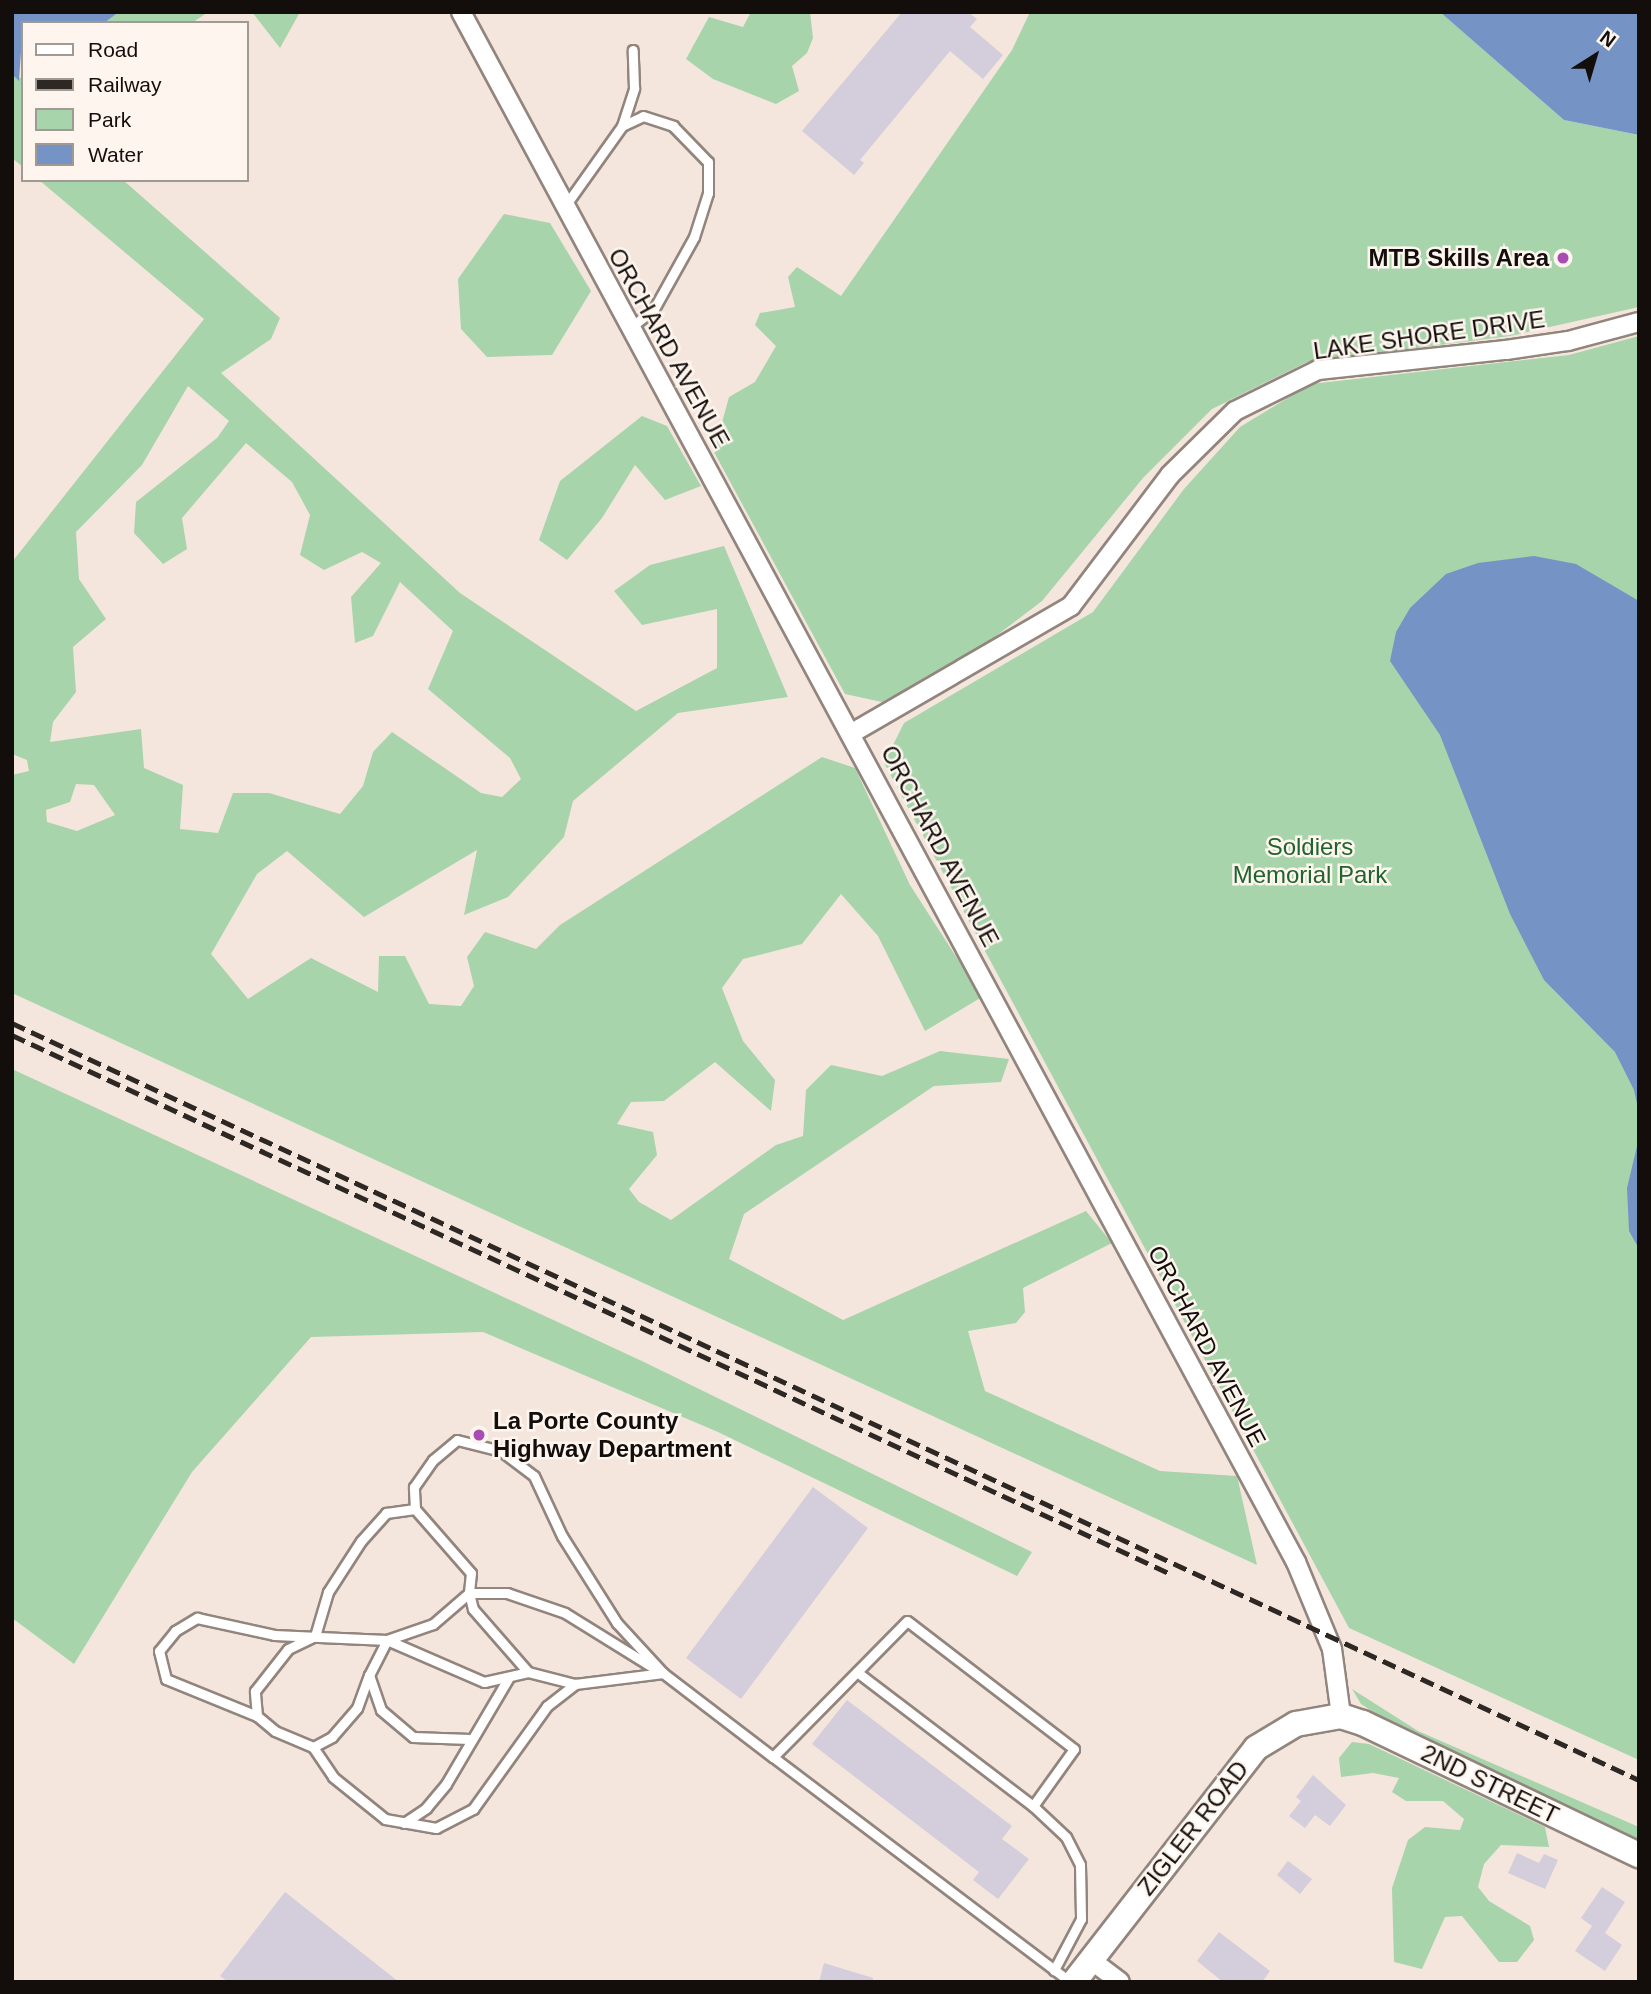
<!DOCTYPE html>
<style>
body{margin:0}
#map{position:relative;width:1651px;height:1994px;overflow:hidden;background:#f5e6dd;font-family:Helvetica,sans-serif}
div>[style]{position:absolute}
[style*='--x']{left:calc(var(--x)*1px);top:calc(var(--y)*1px);width:calc(var(--w)*1px);rotate:calc(var(--a)*1deg)}
.green>*{inset:0;background:#a7d4aa}
.water>*{inset:0;background:#7693c5}
.building>*{inset:0;background:#d4cddb}
.roads{filter:drop-shadow(2px 0 #92857d) drop-shadow(-2px 0 #92857d) drop-shadow(0 2px #92857d) drop-shadow(0 -2px #92857d)}
.lane>*{height:9px;margin:-4.5px;padding:0 4.5px;transform-origin:4.5px;border-radius:4.5px;background:#fff}
.street>*{height:18px;margin:-9px;padding:0 9px;transform-origin:9px;border-radius:9px;background:#fff}
.secondary>*{height:24px;margin:-12px;padding:0 12px;transform-origin:12px;border-radius:12px;background:#fff}
.rail>*{height:5px;margin-top:-2.5px;transform-origin:0;background:repeating-linear-gradient(90deg,#2e2824 0 14px,transparent 0 21px)}
.dots>*{width:19px;height:19px;translate:-50% -50%;box-sizing:border-box;border:4px solid #fef5ef;border-radius:50%}
span{translate:-50% -50%;white-space:nowrap;text-align:center;line-height:1.15;-webkit-text-stroke:5px #fef5ef;paint-order:stroke}
.poi-label{font-size:24px;color:#130e0b;font-weight:700}
.right{translate:-100% -50%;text-align:right}
.left{translate:0 -50%;text-align:left}
.street-label{font-size:24px;color:#130e0b}
.park-label{font-size:24px;color:#1f642c}
.frame{position:absolute;inset:0;border:14px solid #130e0b;pointer-events:none}
.legend{position:absolute;left:21px;top:21px;width:228px;height:161px;box-sizing:border-box;background:#fef5ef;border:2px solid #a09994;margin:0;padding:9px 12px;list-style:none;font-size:21px;color:#130e0b}
.legend li{display:flex;align-items:center;gap:14px;height:35px}
.legend b{width:35px;border:2px solid #a09994}
.north{position:absolute;left:1560px;top:21px;width:70px;height:70px;-webkit-text-stroke:5px #fef5ef;paint-order:stroke;rotate:37deg;font-size:19px;font-weight:700;line-height:28px;text-align:center;color:#130e0b}
.north::after{content:'';display:block;margin:auto;width:24px;height:32px;background:#130e0b;clip-path:polygon(50% 0,100% 100%,50% 72%,0 100%)}
</style>
<div id="map">
<div class="green">
<i style="clip-path:polygon(119px 12px,208px 12px,192px 23px,104px 23px)"></i>
<i style="clip-path:polygon(252px 12px,300px 12px,280px 48px)"></i>
<i style="clip-path:polygon(751px 12px,810px 12px,813px 38px,807px 53px,792px 66px,799px 91px,776px 104px,713px 79px,686px 59px,709px 17px,743px 27px)"></i>
<i style="clip-path:polygon(1030px 12px,1440px 12px,1564px 120px,1639px 135px,1639px 307px,1510px 336px,1307px 362px,1212px 409px,1143px 478px,1042px 601px,958px 665px,882px 702px,845px 694px,714px 452px,729px 397px,755px 382px,776px 346px,755px 325px,760px 313px,795px 307px,788px 277px,797px 267px,841px 296px,1012px 50px)"></i>
<i style="clip-path:polygon(12px 74px,23px 79px,23px 167px,12px 158px)"></i>
<i style="clip-path:polygon(evenodd,39px 180px,123px 180px,280px 318px,271px 339px,221px 373px,460px 593px,636px 711px,717px 668px,717px 609px,642px 625px,614px 591px,650px 565px,724px 546px,788px 697px,678px 713px,573px 801px,564px 837px,508px 897px,464px 915px,477px 850px,364px 917px,287px 851px,257px 874px,211px 954px,248px 999px,311px 958px,378px 992px,379px 956px,405px 956px,429px 1004px,461px 1006px,474px 986px,467px 957px,485px 932px,536px 949px,560px 925px,822px 757px,855px 768px,910px 885px,982px 997px,925px 1031px,878px 936px,841px 894px,802px 944px,743px 959px,722px 988px,743px 1041px,775px 1080px,771px 1111px,715px 1062px,664px 1101px,631px 1102px,617px 1124px,653px 1132px,657px 1155px,629px 1189px,639px 1202px,671px 1220px,776px 1145px,803px 1136px,806px 1090px,831px 1065px,882px 1076px,940px 1051px,1009px 1059px,1001px 1082px,934px 1086px,744px 1214px,729px 1259px,843px 1320px,1086px 1211px,1112px 1243px,1023px 1288px,1025px 1312px,1016px 1323px,968px 1331px,985px 1391px,1160px 1471px,1237px 1476px,1257px 1565px,12px 993px,12px 775px,29px 771px,27px 760px,12px 754px,12px 562px,204px 319px,39px 180px,188px 386px,229px 421px,217px 438px,136px 502px,134px 533px,163px 564px,187px 549px,182px 518px,246px 443px,292px 482px,310px 515px,300px 555px,324px 570px,362px 552px,381px 563px,351px 597px,355px 643px,373px 636px,400px 582px,453px 631px,428px 689px,510px 758px,521px 779px,502px 797px,481px 793px,392px 732px,373px 752px,363px 786px,340px 814px,269px 793px,233px 793px,218px 833px,180px 829px,183px 785px,144px 768px,141px 729px,50px 742px,53px 722px,76px 692px,73px 647px,106px 619px,79px 579px,76px 532px,142px 465px,188px 386px,39px 180px,76px 784px,94px 785px,115px 815px,77px 831px,47px 822px,46px 810px,70px 802px,76px 784px)"></i>
<i style="clip-path:polygon(504px 214px,550px 223px,591px 291px,552px 355px,487px 357px,461px 329px,458px 279px)"></i>
<i style="clip-path:polygon(1639px 336px,1639px 1760px,1349px 1628px,884px 763px,904px 723px,1093px 612px,1184px 489px,1240px 427px,1311px 384px,1569px 355px)"></i>
<i style="clip-path:polygon(642px 416px,667px 426px,701px 486px,665px 500px,635px 465px,602px 518px,567px 560px,539px 540px,560px 481px)"></i>
<i style="clip-path:polygon(12px 1069px,644px 1362px,1032px 1552px,1017px 1576px,718px 1432px,483px 1332px,311px 1337px,192px 1472px,74px 1664px,12px 1618px)"></i>
<i style="clip-path:polygon(1352px 1689px,1418px 1731px,1639px 1827px,1639px 1844px,1411px 1736px,1361px 1704px)"></i>
<i style="clip-path:polygon(1352px 1742px,1369px 1744px,1545px 1827px,1549px 1847px,1501px 1845px,1484px 1864px,1478px 1887px,1489px 1901px,1530px 1926px,1534px 1940px,1517px 1962px,1499px 1962px,1462px 1916px,1445px 1917px,1422px 1969px,1394px 1962px,1392px 1888px,1408px 1840px,1425px 1827px,1460px 1830px,1464px 1819px,1443px 1801px,1406px 1801px,1392px 1792px,1399px 1778px,1373px 1773px,1341px 1777px,1339px 1758px)"></i>
</div>
<div class="water">
<i style="clip-path:polygon(12px 12px,119px 12px,104px 23px,23px 23px,19px 81px,12px 74px)"></i>
<i style="clip-path:polygon(1440px 12px,1639px 12px,1639px 135px,1564px 120px)"></i>
<i style="clip-path:polygon(1534px 556px,1576px 564px,1639px 601px,1639px 1113px,1634px 1090px,1615px 1052px,1544px 980px,1510px 914px,1440px 735px,1390px 661px,1396px 632px,1410px 608px,1446px 574px,1478px 563px)"></i>
<i style="clip-path:polygon(1639px 1138px,1639px 1249px,1629px 1231px,1627px 1188px)"></i>
</div>
<div class="building">
<i style="clip-path:polygon(902px 12px,968px 12px,977px 19px,970px 27px,1003px 55px,983px 79px,950px 51px,860px 160px,864px 163px,854px 175px,802px 131px)"></i>
<i style="clip-path:polygon(813px 1487px,868px 1528px,741px 1699px,686px 1658px)"></i>
<i style="clip-path:polygon(847px 1700px,1012px 1826px,1002px 1839px,1029px 1859px,998px 1899px,973px 1880px,979px 1872px,812px 1744px)"></i>
<i style="clip-path:polygon(1313px 1775px,1346px 1805px,1330px 1826px,1315px 1815px,1305px 1828px,1289px 1816px,1301px 1801px,1296px 1797px)"></i>
<i style="clip-path:polygon(1517px 1853px,1539px 1863px,1544px 1854px,1558px 1860px,1545px 1889px,1508px 1873px)"></i>
<i style="clip-path:polygon(1288px 1861px,1312px 1879px,1300px 1894px,1277px 1875px)"></i>
<i style="clip-path:polygon(1602px 1887px,1625px 1902px,1605px 1933px,1622px 1945px,1605px 1971px,1575px 1951px,1592px 1926px,1581px 1918px)"></i>
<i style="clip-path:polygon(285px 1892px,399px 1982px,228px 1982px,220px 1976px)"></i>
<i style="clip-path:polygon(1219px 1932px,1270px 1971px,1262px 1982px,1223px 1982px,1197px 1961px)"></i>
<i style="clip-path:polygon(824px 1963px,873px 1978px,873px 1982px,819px 1982px)"></i>
</div>
<div class="roads">
<div class="lane">
<i style="--x:622;--y:126;--w:40;--a:-72"></i>
<i style="--x:634;--y:88;--w:38;--a:-92"></i>
<i style="--x:565;--y:206;--w:98;--a:-54.5"></i>
<i style="--x:622;--y:126;--w:23;--a:-25"></i>
<i style="--x:643;--y:116;--w:32;--a:18"></i>
<i style="--x:673;--y:126;--w:50;--a:45.8"></i>
<i style="--x:708;--y:162;--w:31;--a:90"></i>
<i style="--x:708;--y:193;--w:46;--a:107.7"></i>
<i style="--x:694;--y:237;--w:82;--a:119.1"></i>
<i style="--x:654;--y:309;--w:31;--a:142"></i>
<i style="--x:415;--y:1509;--w:22;--a:-93"></i>
<i style="--x:414;--y:1487;--w:33;--a:-55"></i>
<i style="--x:433;--y:1460;--w:31;--a:-40"></i>
<i style="--x:457;--y:1440;--w:45;--a:14"></i>
<i style="--x:501;--y:1451;--w:41;--a:37.1"></i>
<i style="--x:534;--y:1476;--w:66;--a:65"></i>
<i style="--x:562;--y:1536;--w:103;--a:57.7"></i>
<i style="--x:617;--y:1623;--w:68;--a:47.4"></i>
<i style="--x:857;--y:1672;--w:221;--a:37.3"></i>
<i style="--x:1033;--y:1806;--w:45;--a:43.2"></i>
<i style="--x:1066;--y:1837;--w:31;--a:63"></i>
<i style="--x:1080;--y:1865;--w:54;--a:88.9"></i>
<i style="--x:1081;--y:1919;--w:58;--a:117.9"></i>
<i style="--x:369;--y:1675;--w:35;--a:110"></i>
<i style="--x:357;--y:1708;--w:38;--a:131"></i>
<i style="--x:332;--y:1737;--w:21;--a:152"></i>
<i style="--x:313;--y:1747;--w:36;--a:56"></i>
<i style="--x:333;--y:1777;--w:67;--a:38.9"></i>
<i style="--x:385;--y:1819;--w:52;--a:10"></i>
<i style="--x:436;--y:1828;--w:42;--a:-27.2"></i>
<i style="--x:473;--y:1809;--w:127;--a:-54.3"></i>
<i style="--x:547;--y:1706;--w:36;--a:-38"></i>
<i style="--x:575;--y:1684;--w:89;--a:-7.1"></i>
<i style="--x:663;--y:1673;--w:138;--a:37.4"></i>
<i style="--x:575;--y:1684;--w:49;--a:-165.7"></i>
<i style="--x:528;--y:1672;--w:84;--a:-131.1"></i>
<i style="--x:473;--y:1609;--w:16;--a:-104"></i>
<i style="--x:469;--y:1593;--w:38;--a:0"></i>
<i style="--x:507;--y:1593;--w:61;--a:19"></i>
<i style="--x:565;--y:1613;--w:102;--a:31.8"></i>
<i style="--x:257;--y:1716;--w:98;--a:-157.9"></i>
<i style="--x:166;--y:1679;--w:29;--a:-104"></i>
<i style="--x:159;--y:1651;--w:26;--a:-51"></i>
<i style="--x:175;--y:1631;--w:26;--a:-31"></i>
<i style="--x:197;--y:1618;--w:79;--a:12.4"></i>
<i style="--x:274;--y:1635;--w:113;--a:2.5"></i>
<i style="--x:387;--y:1640;--w:106;--a:23.4"></i>
<i style="--x:484;--y:1682;--w:45;--a:-12.8"></i>
<i style="--x:313;--y:1747;--w:41;--a:-157.2"></i>
<i style="--x:275;--y:1731;--w:23;--a:-140"></i>
<i style="--x:257;--y:1716;--w:25;--a:-95"></i>
<i style="--x:255;--y:1691;--w:53;--a:-51.8"></i>
<i style="--x:288;--y:1649;--w:30;--a:-26"></i>
<i style="--x:315;--y:1636;--w:46;--a:-73.5"></i>
<i style="--x:328;--y:1592;--w:61;--a:-57.1"></i>
<i style="--x:361;--y:1541;--w:38;--a:-48"></i>
<i style="--x:386;--y:1513;--w:29;--a:-8"></i>
<i style="--x:415;--y:1509;--w:85;--a:48.8"></i>
<i style="--x:471;--y:1573;--w:20;--a:96"></i>
<i style="--x:469;--y:1593;--w:48;--a:139.3"></i>
<i style="--x:433;--y:1624;--w:49;--a:160.8"></i>
<i style="--x:387;--y:1640;--w:39;--a:117"></i>
<i style="--x:369;--y:1675;--w:37;--a:71"></i>
<i style="--x:381;--y:1710;--w:42;--a:40.2"></i>
<i style="--x:413;--y:1737;--w:57;--a:2"></i>
<i style="--x:1033;--y:1806;--w:70;--a:-54.3"></i>
<i style="--x:1074;--y:1749;--w:210;--a:-142.5"></i>
<i style="--x:907;--y:1621;--w:191;--a:134.6"></i>
<i style="--x:773;--y:1757;--w:373;--a:37.1"></i>
<i style="--x:404;--y:1823;--w:27;--a:-34"></i>
<i style="--x:426;--y:1808;--w:31;--a:-50"></i>
<i style="--x:446;--y:1784;--w:124;--a:-59.5"></i>
</div>
<div class="street">
<i style="--x:461;--y:12;--w:1761;--a:61.69"></i>
<i style="--x:1296;--y:1562;--w:94;--a:67.5"></i>
<i style="--x:1332;--y:1649;--w:68;--a:82.3"></i>
<i style="--x:852;--y:733;--w:253;--a:-30.1"></i>
<i style="--x:1071;--y:606;--w:164;--a:-52.9"></i>
<i style="--x:1170;--y:475;--w:91;--a:-44.6"></i>
<i style="--x:1235;--y:411;--w:93;--a:-26.3"></i>
<i style="--x:1318;--y:370;--w:189;--a:-6.1"></i>
<i style="--x:1506;--y:350;--w:63;--a:-8.3"></i>
<i style="--x:1568;--y:341;--w:73;--a:-15"></i>
<i style="--x:1091;--y:1960;--w:36;--a:37"></i>
</div>
<div class="secondary">
<i style="--x:1074;--y:1982;--w:296;--a:-52.1"></i>
<i style="--x:1256;--y:1748;--w:47;--a:-31"></i>
<i style="--x:1296;--y:1724;--w:46;--a:-10.1"></i>
<i style="--x:1341;--y:1716;--w:23;--a:18"></i>
<i style="--x:1363;--y:1723;--w:306;--a:25.6"></i>
</div>
</div>
<div class="rail">
<i style="--x:12;--y:1023;--w:1794;--a:24.95"></i>
<i style="--x:12;--y:1035;--w:1278;--a:24.94"></i>
</div>
<div class="dots">
<i style="left:1563px;top:258px;background:#aa4bb4"></i>
<i style="left:479px;top:1435px;background:#aa4bb4"></i>
</div>
<div class="poi-label">
<span class="right" style="left:1549px;top:258px">MTB Skills Area</span>
<span class="left" style="left:493px;top:1435px">La Porte County<br>Highway Department</span>
</div>
<div class="street-label">
<span style="left:1429px;top:335px;rotate:-8deg">LAKE SHORE DRIVE</span>
<span style="left:669px;top:348px;rotate:61deg">ORCHARD AVENUE</span>
<span style="left:940px;top:846px;rotate:62deg">ORCHARD AVENUE</span>
<span style="left:1207px;top:1346px;rotate:62deg">ORCHARD AVENUE</span>
<span style="left:1490px;top:1784px;rotate:26deg">2ND STREET</span>
<span style="left:1193px;top:1828px;rotate:-52deg">ZIGLER ROAD</span>
</div>
<div class="park-label">
<span style="left:1310px;top:861px">Soldiers<br>Memorial Park</span>
</div>
<div class="frame"></div>
<ul class="legend">
<li><b style="height:9px;background:#fff"></b>Road</li>
<li><b style="height:9px;background:#2e2824"></b>Railway</li>
<li><b style="height:19px;background:#a7d4aa"></b>Park</li>
<li><b style="height:19px;background:#7693c5"></b>Water</li>
</ul>
<div class="north">N</div>
</div>
